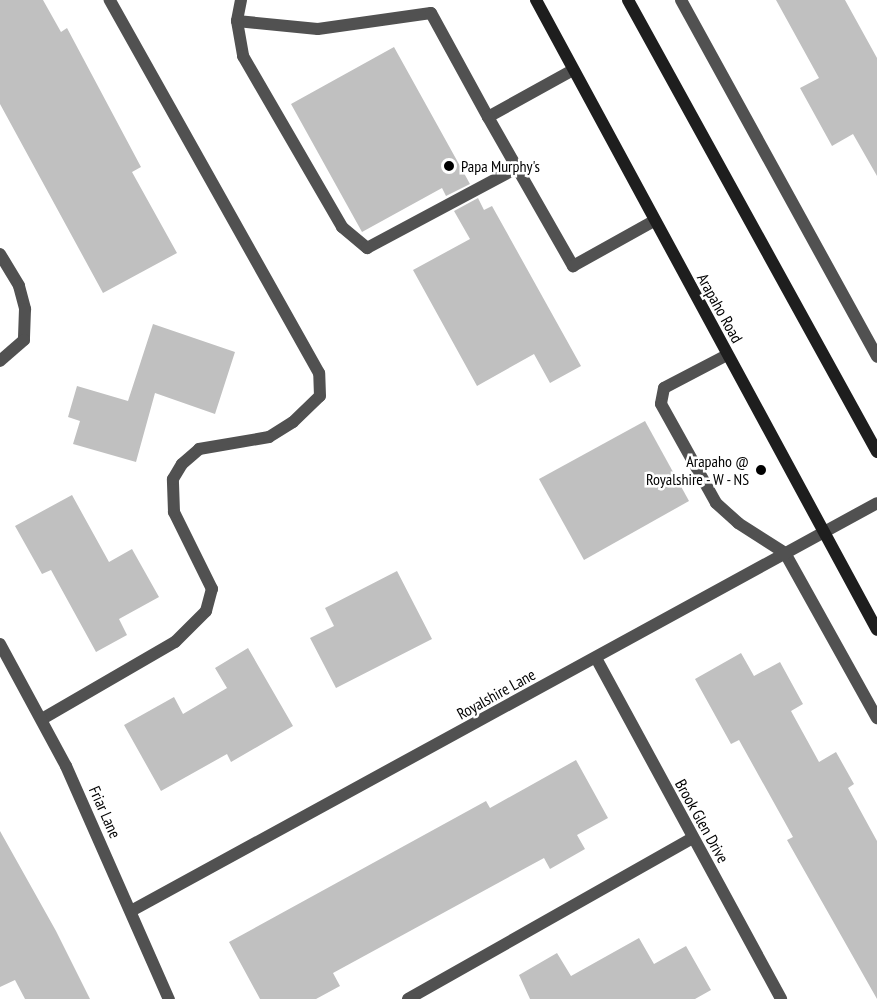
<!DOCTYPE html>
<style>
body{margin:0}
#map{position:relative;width:877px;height:999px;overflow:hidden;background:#fff;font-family:"PT Sans Narrow",sans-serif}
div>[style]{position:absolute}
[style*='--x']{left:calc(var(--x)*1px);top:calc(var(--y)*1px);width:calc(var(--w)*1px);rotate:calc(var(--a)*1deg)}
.building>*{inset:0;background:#c0c0c0}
.service>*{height:12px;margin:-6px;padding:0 6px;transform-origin:6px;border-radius:6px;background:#515151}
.minor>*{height:12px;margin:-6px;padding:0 6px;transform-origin:6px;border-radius:6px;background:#515151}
.secondary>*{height:12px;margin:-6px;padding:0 6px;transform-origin:6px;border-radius:6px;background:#1e1e1e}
.dots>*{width:16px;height:16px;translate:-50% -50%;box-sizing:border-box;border:3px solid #fff;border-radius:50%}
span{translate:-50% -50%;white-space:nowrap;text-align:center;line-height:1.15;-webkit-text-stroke:5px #fff;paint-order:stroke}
.poi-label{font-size:16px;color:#000}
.left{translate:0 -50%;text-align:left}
.right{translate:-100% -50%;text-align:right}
.street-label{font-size:16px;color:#000}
</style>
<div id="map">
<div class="building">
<i style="clip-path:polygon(0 0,43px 0,61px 32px,67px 28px,141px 167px,132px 172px,177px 253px,103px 293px,0 104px)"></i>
<i style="clip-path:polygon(776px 0,845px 0,877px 58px,877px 176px,853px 134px,832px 146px,800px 88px,819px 78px)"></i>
<i style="clip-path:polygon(394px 47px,470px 184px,446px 196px,442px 188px,362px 232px,291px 104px)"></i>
<i style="clip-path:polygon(478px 198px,484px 210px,492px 206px,581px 366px,550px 383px,534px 354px,477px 386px,413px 270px,470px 239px,454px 211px)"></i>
<i style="clip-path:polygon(153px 324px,235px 352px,215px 414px,155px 393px,136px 462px,73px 444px,80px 421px,68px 417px,77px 386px,128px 401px)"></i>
<i style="clip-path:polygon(645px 421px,689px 501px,584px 560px,539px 479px)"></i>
<i style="clip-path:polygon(72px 495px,109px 562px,132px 549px,159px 597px,119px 619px,127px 635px,96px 652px,51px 570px,42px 574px,15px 526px)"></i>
<i style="clip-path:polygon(397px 571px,432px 639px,336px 688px,310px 638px,334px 626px,325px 608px)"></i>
<i style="clip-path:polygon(248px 648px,293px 726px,231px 762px,227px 754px,161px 791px,124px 725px,174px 697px,183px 714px,227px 688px,215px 668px)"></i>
<i style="clip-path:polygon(741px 653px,754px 676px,780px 662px,803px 704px,791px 711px,819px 762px,836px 752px,854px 784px,848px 788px,877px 841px,877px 999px,787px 840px,793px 837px,739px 740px,731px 744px,695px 679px)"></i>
<i style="clip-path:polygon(576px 760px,608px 818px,577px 835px,585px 849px,550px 869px,544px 858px,333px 973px,340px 986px,316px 999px,260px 999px,229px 942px,486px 801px,490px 808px)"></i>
<i style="clip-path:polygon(0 831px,56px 931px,90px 999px,25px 999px,15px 980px,0 987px)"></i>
<i style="clip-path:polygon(639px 938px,654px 964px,686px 946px,711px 990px,695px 999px,530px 999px,519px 975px,557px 953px,571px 976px)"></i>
</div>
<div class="service">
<i style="--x:241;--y:0;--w:21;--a:101"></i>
<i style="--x:237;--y:21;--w:81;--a:5.6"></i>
<i style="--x:318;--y:29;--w:114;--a:-8.1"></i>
<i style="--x:431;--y:13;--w:119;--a:61.3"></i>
<i style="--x:488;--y:117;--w:97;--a:-28.9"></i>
<i style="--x:681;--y:0;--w:407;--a:61.2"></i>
<i style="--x:237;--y:21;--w:36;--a:80"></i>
<i style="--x:243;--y:56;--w:198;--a:59.9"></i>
<i style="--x:342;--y:227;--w:33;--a:40"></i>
<i style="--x:367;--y:248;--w:170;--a:-28.1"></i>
<i style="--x:488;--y:117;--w:172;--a:60.3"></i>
<i style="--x:573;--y:266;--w:93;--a:-29.1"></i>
<i style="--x:727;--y:355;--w:71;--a:152.4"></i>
<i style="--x:664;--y:388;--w:16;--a:101"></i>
<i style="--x:661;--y:404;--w:113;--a:60.9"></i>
<i style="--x:716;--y:503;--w:30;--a:42"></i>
<i style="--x:738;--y:523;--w:56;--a:32.6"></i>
<i style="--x:785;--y:553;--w:189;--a:60.9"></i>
<i style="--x:42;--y:719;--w:154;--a:-30.1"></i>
<i style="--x:175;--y:642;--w:44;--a:-45"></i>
<i style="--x:206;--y:611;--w:23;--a:-75"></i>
<i style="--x:212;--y:589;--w:86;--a:-116.3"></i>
<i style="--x:174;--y:512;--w:33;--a:-92"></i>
<i style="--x:173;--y:479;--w:17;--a:-59"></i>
<i style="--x:182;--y:464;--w:23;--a:-41"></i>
<i style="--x:199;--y:449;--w:71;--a:-9.7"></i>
<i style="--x:269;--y:437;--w:28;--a:-32"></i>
<i style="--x:293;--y:422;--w:37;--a:-44"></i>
<i style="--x:320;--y:396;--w:23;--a:-92"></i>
<i style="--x:319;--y:373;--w:428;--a:-119.3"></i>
<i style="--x:408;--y:999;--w:326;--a:-29.5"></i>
</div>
<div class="minor">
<i style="--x:0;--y:254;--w:37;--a:59"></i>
<i style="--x:19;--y:286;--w:24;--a:75"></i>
<i style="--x:25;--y:309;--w:31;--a:92"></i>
<i style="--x:24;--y:340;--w:32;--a:139"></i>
<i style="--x:0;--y:644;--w:139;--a:61.6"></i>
<i style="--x:66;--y:766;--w:255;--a:66.2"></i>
<i style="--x:596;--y:658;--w:388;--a:61.5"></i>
<i style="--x:131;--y:911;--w:850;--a:-28.67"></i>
</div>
<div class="secondary">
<i style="--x:536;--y:0;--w:716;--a:61.57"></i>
<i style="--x:628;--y:0;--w:516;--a:61.15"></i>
</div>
<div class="dots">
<i style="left:449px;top:166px;background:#000"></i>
<i style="left:761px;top:470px;background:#000"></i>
</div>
<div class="poi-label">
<span class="left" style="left:461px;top:166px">Papa Murphy's</span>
<span class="right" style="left:749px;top:470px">Arapaho @<br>Royalshire - W - NS</span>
</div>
<div class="street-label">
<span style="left:720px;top:308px;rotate:61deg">Arapaho Road</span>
<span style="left:496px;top:694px;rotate:-29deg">Royalshire Lane</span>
<span style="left:105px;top:812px;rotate:66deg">Friar Lane</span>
<span style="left:702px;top:821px;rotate:61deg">Brook Glen Drive</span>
</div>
</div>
